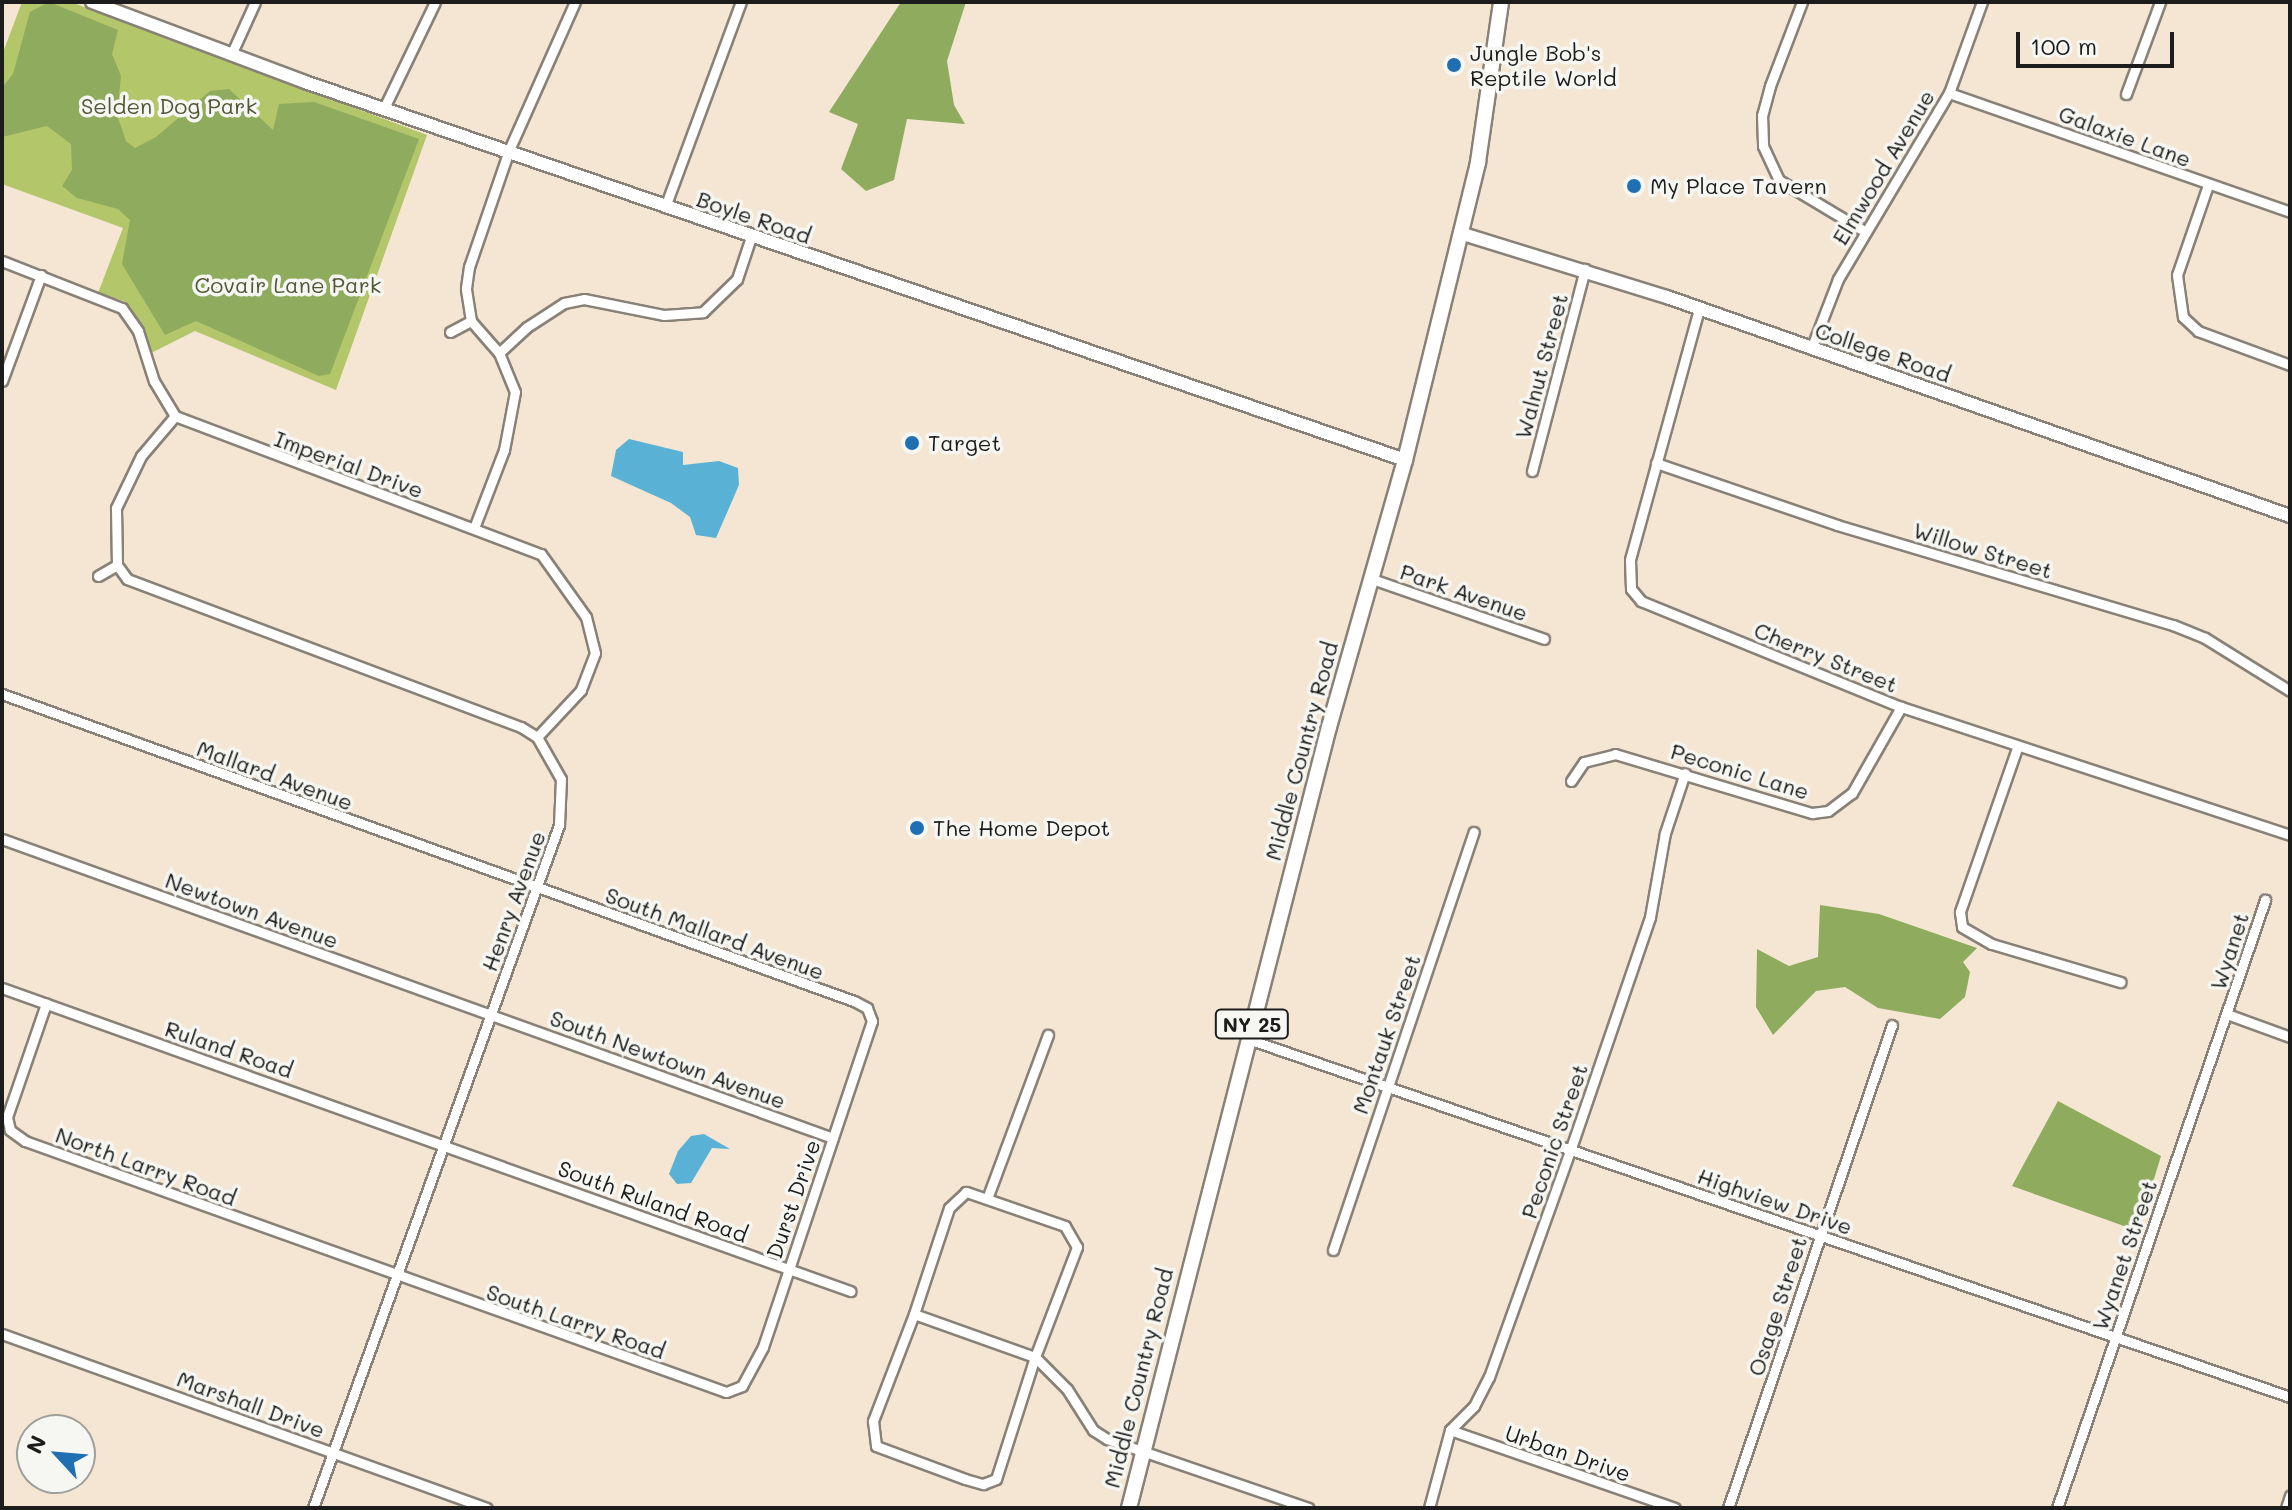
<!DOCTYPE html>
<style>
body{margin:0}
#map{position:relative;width:2292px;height:1510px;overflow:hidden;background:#f4e6d2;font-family:Mali,sans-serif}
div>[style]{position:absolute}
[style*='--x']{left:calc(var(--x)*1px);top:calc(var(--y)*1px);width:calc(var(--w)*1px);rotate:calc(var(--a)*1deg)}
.green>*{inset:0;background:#b3c66a}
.forest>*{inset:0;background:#8eab5e}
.water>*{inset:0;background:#59b2d6}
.roads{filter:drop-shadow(2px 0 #888177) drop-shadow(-2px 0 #888177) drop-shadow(0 2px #888177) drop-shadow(0 -2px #888177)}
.street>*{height:9px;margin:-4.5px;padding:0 4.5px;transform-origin:4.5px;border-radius:4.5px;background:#fff}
.secondary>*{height:12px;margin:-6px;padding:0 6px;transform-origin:6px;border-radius:6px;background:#fff}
.primary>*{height:14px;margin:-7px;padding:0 7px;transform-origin:7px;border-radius:7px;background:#fff}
.dots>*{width:22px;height:22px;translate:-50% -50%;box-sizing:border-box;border:4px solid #f6f6f2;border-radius:50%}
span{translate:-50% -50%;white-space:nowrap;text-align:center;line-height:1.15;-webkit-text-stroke:7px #f6f6f2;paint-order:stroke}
.shield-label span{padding:2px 6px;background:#f6f6f2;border:2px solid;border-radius:6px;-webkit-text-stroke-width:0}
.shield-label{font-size:20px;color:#1c1c1c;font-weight:700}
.poi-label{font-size:22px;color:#1c1c1c}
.left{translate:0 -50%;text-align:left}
.park-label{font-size:22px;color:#515837}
.street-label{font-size:22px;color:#1c1c1c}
.frame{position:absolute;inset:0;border:4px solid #1c1c1c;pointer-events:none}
.north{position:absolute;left:16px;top:1414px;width:80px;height:80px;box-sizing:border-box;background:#f6f6f2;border:2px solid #9f9f9c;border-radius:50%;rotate:296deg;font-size:22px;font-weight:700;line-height:32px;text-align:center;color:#1c1c1c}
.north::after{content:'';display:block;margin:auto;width:28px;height:36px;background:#1f6fb2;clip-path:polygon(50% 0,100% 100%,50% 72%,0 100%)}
.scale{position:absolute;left:2016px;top:32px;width:158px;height:36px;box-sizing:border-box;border:4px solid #1c1c1c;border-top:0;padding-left:10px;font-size:24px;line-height:28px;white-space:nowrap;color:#1c1c1c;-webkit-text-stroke:6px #f6f6f2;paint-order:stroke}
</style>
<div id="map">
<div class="green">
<i style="clip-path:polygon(22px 2px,71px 2px,427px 135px,336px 390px,195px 331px,151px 353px,143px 326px,124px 301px,98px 293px,123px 228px,2px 184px,2px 55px)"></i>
</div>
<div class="forest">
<i style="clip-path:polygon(49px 2px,118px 30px,112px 54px,121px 76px,117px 115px,126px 141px,135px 148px,156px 137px,210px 91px,229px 89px,273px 130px,279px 104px,314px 102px,419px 139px,330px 374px,319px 376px,196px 321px,165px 335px,122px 264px,130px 220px,118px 209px,77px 198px,62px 186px,72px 170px,71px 144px,47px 126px,2px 137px,2px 88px,13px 74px,30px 12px)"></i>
<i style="clip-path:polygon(901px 2px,966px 2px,947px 61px,954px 105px,965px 124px,907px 119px,894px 180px,866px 191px,841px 169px,858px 124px,829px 112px)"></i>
<i style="clip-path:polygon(1820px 905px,1879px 914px,1977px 948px,1963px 962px,1970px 972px,1965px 997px,1940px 1019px,1878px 1008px,1845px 987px,1816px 991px,1773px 1035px,1756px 1007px,1757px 949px,1789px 966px,1818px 957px)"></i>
<i style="clip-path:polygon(2058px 1101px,2161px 1156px,2138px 1231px,2012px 1186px)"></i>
</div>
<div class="water">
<i style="clip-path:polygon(629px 439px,683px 452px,683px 465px,719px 461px,738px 468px,739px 485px,716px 538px,696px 535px,690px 517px,671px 503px,611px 476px,616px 450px)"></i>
<i style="clip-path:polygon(704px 1134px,730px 1149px,712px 1148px,691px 1183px,677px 1184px,669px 1174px,678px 1151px,691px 1136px)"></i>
</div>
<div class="roads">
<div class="street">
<i style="--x:1802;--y:2;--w:90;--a:110.9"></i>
<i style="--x:1770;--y:86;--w:30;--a:105"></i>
<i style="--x:1762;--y:115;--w:31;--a:88"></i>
<i style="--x:1763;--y:146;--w:38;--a:65"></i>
<i style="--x:1779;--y:180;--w:101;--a:30.9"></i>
<i style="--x:231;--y:55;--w:58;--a:-65.6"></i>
<i style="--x:1949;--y:93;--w:361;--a:19.2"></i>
<i style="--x:2126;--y:94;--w:98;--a:-69.7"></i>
<i style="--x:385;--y:106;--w:115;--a:-64.3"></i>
<i style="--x:2208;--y:185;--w:95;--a:109"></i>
<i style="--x:2177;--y:275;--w:42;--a:81.9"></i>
<i style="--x:2183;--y:317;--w:21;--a:43"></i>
<i style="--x:2198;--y:331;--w:98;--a:20.3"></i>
<i style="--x:665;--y:207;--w:219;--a:-69.7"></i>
<i style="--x:2;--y:261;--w:129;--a:21.4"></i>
<i style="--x:122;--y:308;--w:28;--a:55"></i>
<i style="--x:138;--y:331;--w:52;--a:72.3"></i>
<i style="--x:154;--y:381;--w:41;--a:59"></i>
<i style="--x:175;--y:416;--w:391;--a:20.7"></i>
<i style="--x:541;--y:554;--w:77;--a:54.5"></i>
<i style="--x:586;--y:617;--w:37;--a:76"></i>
<i style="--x:595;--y:653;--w:40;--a:111"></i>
<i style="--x:581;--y:690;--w:64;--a:133.1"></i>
<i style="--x:1699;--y:309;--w:260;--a:105.4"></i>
<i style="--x:1630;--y:560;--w:29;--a:88"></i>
<i style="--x:1631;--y:589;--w:16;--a:50"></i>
<i style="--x:1641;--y:601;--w:281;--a:22.2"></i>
<i style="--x:1901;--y:707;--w:410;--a:18.2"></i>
<i style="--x:450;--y:332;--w:24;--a:-28"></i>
<i style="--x:1811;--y:349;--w:75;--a:-68.9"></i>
<i style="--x:1838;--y:279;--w:217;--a:-59.2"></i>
<i style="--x:1949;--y:93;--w:97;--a:-70.1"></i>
<i style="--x:499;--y:353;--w:38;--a:-43"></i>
<i style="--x:527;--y:327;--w:44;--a:-33"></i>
<i style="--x:564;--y:303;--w:20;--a:-11"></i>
<i style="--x:584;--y:299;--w:82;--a:11.3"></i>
<i style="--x:664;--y:315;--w:39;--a:-4"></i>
<i style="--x:703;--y:312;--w:47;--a:-44.1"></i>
<i style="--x:737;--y:279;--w:44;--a:-71.6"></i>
<i style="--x:2;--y:381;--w:113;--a:-69.8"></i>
<i style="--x:175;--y:416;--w:52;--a:130.4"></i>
<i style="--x:141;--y:456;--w:58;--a:115.7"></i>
<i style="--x:116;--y:508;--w:57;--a:89"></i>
<i style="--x:117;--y:565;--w:17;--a:54"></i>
<i style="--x:127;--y:579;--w:421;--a:20.6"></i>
<i style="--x:521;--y:727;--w:19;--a:32"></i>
<i style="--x:537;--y:737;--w:48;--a:60.3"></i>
<i style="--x:561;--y:779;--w:46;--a:92.5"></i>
<i style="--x:559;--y:825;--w:726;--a:109.81"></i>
<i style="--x:1656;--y:463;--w:191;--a:18.9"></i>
<i style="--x:1837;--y:525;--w:351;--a:16.6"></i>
<i style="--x:2173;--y:625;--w:35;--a:22"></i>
<i style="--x:2205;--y:638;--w:100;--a:31.9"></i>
<i style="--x:1532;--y:471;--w:209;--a:-75.3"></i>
<i style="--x:474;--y:528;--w:84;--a:-69"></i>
<i style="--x:504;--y:450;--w:59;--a:-79.3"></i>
<i style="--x:515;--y:392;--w:42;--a:-112.3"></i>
<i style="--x:499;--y:353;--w:43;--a:-131.2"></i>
<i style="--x:471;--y:321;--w:33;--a:-99"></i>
<i style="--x:466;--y:288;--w:21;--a:-82"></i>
<i style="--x:469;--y:267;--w:124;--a:-71.1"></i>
<i style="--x:509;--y:150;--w:162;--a:-66"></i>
<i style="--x:98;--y:576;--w:22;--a:-30"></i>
<i style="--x:1372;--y:579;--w:182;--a:19.2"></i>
<i style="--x:2;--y:694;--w:906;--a:19.82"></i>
<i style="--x:854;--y:1001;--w:15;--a:28"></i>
<i style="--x:867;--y:1008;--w:14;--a:69"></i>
<i style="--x:872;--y:1021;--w:344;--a:108.5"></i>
<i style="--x:763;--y:1347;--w:44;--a:118.3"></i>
<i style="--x:742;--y:1386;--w:17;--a:159"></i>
<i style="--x:726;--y:1392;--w:745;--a:-160.3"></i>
<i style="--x:25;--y:1141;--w:19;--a:-144"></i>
<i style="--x:10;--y:1130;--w:13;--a:-103"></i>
<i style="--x:7;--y:1117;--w:120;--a:-71"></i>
<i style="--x:2017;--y:748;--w:174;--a:109.2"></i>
<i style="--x:1960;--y:912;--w:15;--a:82"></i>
<i style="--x:1962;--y:927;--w:34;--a:30"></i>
<i style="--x:1992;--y:944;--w:134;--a:16.5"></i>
<i style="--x:1571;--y:781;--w:23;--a:-56"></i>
<i style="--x:1584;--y:762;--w:32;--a:-14"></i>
<i style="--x:1615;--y:754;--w:206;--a:16.7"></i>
<i style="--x:1812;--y:813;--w:16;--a:-7"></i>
<i style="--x:1828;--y:811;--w:30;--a:-37"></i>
<i style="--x:1852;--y:793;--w:99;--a:-60.3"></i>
<i style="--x:2;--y:839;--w:883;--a:19.79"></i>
<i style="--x:2;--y:988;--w:901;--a:19.66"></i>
<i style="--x:2227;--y:1014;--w:67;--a:20.1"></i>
<i style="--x:1248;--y:1039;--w:1102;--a:18.96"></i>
<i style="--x:988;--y:1196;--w:172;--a:-69.6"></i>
<i style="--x:1333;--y:1250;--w:441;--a:-71.4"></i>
<i style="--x:914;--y:1314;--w:115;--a:111"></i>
<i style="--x:873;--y:1421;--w:25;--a:83"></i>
<i style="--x:876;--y:1446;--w:95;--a:20.3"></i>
<i style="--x:965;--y:1479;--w:19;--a:16"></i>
<i style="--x:983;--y:1484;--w:14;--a:-21"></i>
<i style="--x:996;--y:1479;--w:128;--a:-72.3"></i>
<i style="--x:1035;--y:1357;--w:118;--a:-69.1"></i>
<i style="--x:1077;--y:1247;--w:24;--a:-120"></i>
<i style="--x:1065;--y:1226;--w:105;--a:-161"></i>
<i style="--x:966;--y:1192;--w:23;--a:137"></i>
<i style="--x:949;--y:1208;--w:112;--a:108.3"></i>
<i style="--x:914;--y:1314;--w:128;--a:19.6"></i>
<i style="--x:1035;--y:1357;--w:45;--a:45"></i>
<i style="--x:1067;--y:1389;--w:49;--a:57.6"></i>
<i style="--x:1093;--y:1430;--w:17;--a:33"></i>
<i style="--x:1107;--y:1439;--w:213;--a:18.9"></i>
<i style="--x:2;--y:1334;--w:515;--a:19.74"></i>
<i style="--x:1450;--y:1430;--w:238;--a:19.1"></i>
<i style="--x:1429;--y:1508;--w:81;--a:-74.9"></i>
<i style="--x:1450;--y:1430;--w:34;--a:-45"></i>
<i style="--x:1474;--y:1406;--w:33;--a:-63"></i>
<i style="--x:1489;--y:1377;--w:240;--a:-70.3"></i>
<i style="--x:1570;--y:1151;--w:247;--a:-71.1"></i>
<i style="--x:1650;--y:917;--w:85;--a:-79.9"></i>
<i style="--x:1665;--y:833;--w:63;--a:-71.6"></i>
<i style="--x:1728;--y:1508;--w:510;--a:-71.25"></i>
<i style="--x:2057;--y:1508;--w:643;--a:-71.11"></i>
<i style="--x:2286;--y:1508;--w:13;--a:-72"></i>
</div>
<div class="secondary">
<i style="--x:92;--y:2;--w:228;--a:20.6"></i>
<i style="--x:305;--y:82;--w:1163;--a:18.96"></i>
<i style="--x:1460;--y:233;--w:217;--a:17.2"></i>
<i style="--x:1667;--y:297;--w:660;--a:19.37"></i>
</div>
<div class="primary">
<i style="--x:1129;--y:1508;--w:806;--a:-75.64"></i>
<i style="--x:1329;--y:727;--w:278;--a:-74.1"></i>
<i style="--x:1405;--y:460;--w:307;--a:-76.2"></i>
<i style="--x:1478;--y:162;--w:162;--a:-81.8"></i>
</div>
</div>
<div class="dots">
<i style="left:1454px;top:65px;background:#1f6fb2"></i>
<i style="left:1634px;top:186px;background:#1f6fb2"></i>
<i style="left:912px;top:443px;background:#1f6fb2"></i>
<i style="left:917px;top:828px;background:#1f6fb2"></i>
</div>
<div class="shield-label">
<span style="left:1252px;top:1024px">NY 25</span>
</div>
<div class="poi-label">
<span class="left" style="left:1470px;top:65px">Jungle Bob's<br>Reptile World</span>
<span class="left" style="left:1650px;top:186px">My Place Tavern</span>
<span class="left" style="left:928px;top:443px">Target</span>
<span class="left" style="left:933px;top:828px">The Home Depot</span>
</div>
<div class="park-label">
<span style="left:169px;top:106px">Selden Dog Park</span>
<span style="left:288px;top:285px">Covair Lane Park</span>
</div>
<div class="street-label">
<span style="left:2125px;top:136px;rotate:20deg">Galaxie Lane</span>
<span style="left:1883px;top:167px;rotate:-59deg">Elmwood Avenue</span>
<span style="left:754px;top:217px;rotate:19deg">Boyle Road</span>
<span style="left:1883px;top:352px;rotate:19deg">College Road</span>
<span style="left:1541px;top:366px;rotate:-75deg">Walnut Street</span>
<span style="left:349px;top:464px;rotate:20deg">Imperial Drive</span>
<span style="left:1983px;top:550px;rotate:17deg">Willow Street</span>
<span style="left:1464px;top:592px;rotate:19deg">Park Avenue</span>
<span style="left:1826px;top:657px;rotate:22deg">Cherry Street</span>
<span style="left:1301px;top:751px;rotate:-75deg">Middle Country Road</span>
<span style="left:1740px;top:771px;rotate:17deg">Peconic Lane</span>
<span style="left:275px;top:775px;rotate:20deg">Mallard Avenue</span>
<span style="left:513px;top:901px;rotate:-70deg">Henry Avenue</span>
<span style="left:252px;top:910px;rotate:20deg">Newtown Avenue</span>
<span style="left:715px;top:933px;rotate:20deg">South Mallard Avenue</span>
<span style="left:2229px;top:951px;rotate:-72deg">Wyanet</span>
<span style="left:1386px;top:1034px;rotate:-71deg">Montauk Street</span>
<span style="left:229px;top:1049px;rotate:19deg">Ruland Road</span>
<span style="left:668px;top:1059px;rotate:20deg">South Newtown Avenue</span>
<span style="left:1554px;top:1141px;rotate:-71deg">Peconic Street</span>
<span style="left:146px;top:1166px;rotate:20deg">North Larry Road</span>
<span style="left:793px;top:1199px;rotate:-71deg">Durst Drive</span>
<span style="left:653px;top:1201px;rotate:20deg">South Ruland Road</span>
<span style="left:1775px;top:1201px;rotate:19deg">Highview Drive</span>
<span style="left:2124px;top:1255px;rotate:-71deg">Wyanet Street</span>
<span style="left:1777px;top:1306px;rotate:-72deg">Osage Street</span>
<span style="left:576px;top:1321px;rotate:19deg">South Larry Road</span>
<span style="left:1138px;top:1378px;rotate:-76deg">Middle Country Road</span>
<span style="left:251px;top:1404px;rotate:20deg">Marshall Drive</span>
<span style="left:1568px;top:1453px;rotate:19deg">Urban Drive</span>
</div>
<div class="frame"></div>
<div class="north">N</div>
<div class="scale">100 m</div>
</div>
